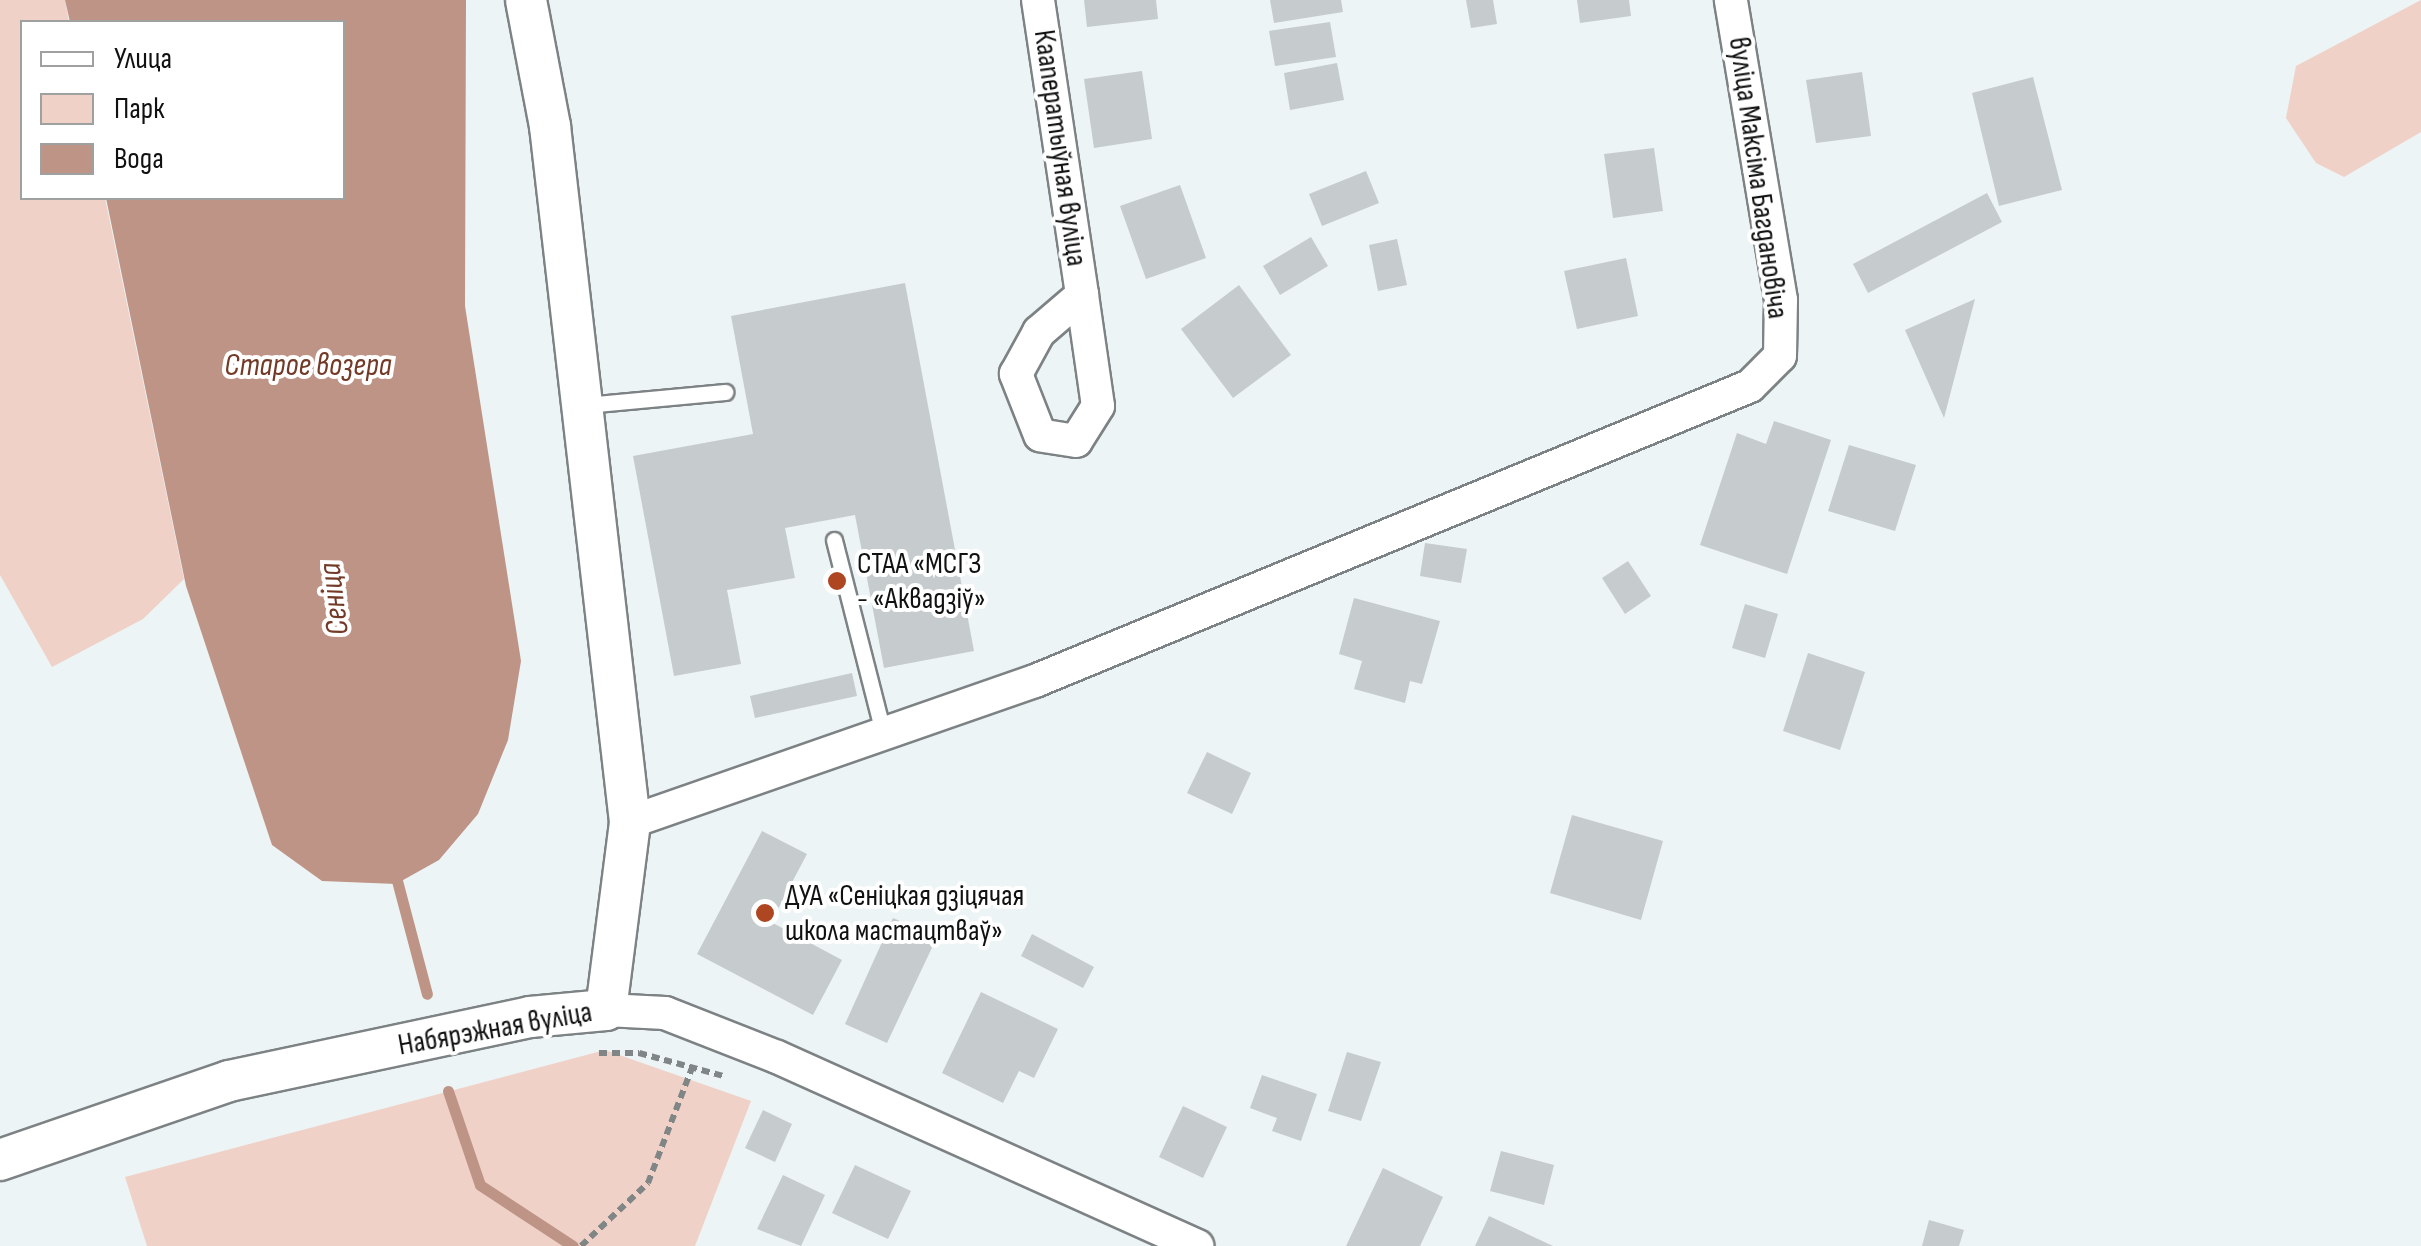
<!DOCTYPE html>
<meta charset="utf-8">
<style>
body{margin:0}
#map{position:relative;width:2421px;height:1246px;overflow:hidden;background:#edf4f5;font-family:"Sofia Sans Condensed",sans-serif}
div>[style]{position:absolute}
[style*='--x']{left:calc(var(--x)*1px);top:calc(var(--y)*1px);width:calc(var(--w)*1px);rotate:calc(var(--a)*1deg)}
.green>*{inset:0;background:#efd1c7}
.water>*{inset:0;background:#be9486}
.stream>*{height:11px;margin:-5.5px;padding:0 5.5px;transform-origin:5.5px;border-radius:5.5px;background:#be9486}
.building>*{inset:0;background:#c6cccd}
.path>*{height:6px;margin-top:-3px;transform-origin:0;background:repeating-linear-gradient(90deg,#808585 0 8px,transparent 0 13px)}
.roads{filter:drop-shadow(2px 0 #7d8284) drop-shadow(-2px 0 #7d8284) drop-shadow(0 2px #7d8284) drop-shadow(0 -2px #7d8284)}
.service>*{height:15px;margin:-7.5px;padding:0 7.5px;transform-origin:7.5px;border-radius:7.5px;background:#fff}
.minor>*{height:32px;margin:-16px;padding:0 16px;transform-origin:16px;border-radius:16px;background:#fff}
.tertiary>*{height:40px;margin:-20px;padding:0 20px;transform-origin:20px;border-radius:20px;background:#fff}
.dots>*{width:28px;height:28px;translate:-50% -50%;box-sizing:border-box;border:5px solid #fff;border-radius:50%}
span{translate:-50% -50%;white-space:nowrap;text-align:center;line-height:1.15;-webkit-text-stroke:8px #fff;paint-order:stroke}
.street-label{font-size:30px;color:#101212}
.poi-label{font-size:30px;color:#101212}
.left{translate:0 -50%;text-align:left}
.water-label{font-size:32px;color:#723a27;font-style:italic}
.legend{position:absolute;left:20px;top:20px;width:325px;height:180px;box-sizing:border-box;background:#fff;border:2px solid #9fa0a0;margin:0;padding:12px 18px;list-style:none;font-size:30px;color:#101212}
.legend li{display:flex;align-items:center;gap:20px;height:50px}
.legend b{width:50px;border:2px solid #9fa0a0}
</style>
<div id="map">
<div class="green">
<i style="clip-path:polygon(0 0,65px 0,69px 22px,22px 22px,22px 198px,105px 198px,184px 579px,143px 619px,52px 667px,0 575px)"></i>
<i style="clip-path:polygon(2421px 0,2421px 132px,2344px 177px,2316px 163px,2286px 118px,2296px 66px)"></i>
<i style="clip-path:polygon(605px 1050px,751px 1101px,695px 1246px,147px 1246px,125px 1177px)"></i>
</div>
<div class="water">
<i style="clip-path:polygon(65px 0,466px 0,465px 306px,521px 661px,508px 740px,478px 814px,439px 860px,396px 884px,322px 881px,272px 845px,186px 586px,106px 198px,342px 198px,342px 22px,70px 22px)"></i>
</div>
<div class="stream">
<i style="--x:395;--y:873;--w:125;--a:75.2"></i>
<i style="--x:448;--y:1091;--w:99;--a:71.2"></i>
<i style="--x:480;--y:1185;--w:111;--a:33.3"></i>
</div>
<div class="building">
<i style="clip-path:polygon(1084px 0,1156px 0,1158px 19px,1087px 27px)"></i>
<i style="clip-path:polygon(1270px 0,1341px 0,1343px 12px,1274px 23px)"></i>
<i style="clip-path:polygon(1466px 0,1493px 0,1497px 24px,1471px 28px)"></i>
<i style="clip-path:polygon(1577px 0,1629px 0,1631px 16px,1580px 23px)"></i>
<i style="clip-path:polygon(1330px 22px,1336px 57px,1275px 66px,1269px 31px)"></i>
<i style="clip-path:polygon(1337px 63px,1344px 100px,1290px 110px,1284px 73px)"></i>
<i style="clip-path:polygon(1142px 71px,1152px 139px,1094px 148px,1084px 79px)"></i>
<i style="clip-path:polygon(1862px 72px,1871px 136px,1816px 143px,1806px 80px)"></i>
<i style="clip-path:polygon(2033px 77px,2062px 190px,1999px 206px,1972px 93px)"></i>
<i style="clip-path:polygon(1654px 148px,1663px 211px,1613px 218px,1604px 154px)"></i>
<i style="clip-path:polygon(1366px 171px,1379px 203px,1322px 226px,1309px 194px)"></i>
<i style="clip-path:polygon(1180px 185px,1206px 258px,1146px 279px,1120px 206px)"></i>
<i style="clip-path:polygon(1987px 193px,2002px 222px,1868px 293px,1853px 264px)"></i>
<i style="clip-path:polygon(1311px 237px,1328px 266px,1280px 295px,1263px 266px)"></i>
<i style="clip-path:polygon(1397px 239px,1407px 285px,1378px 291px,1369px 245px)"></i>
<i style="clip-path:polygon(1626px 258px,1638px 316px,1577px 329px,1564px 271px)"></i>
<i style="clip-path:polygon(905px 283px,974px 651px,884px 668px,855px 515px,785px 528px,795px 578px,727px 590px,741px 664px,674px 676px,633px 456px,753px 434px,731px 316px)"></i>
<i style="clip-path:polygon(1239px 285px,1291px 355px,1233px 398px,1181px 329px)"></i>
<i style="clip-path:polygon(1975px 299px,1944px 418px,1905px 330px)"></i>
<i style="clip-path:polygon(1774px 421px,1831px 440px,1787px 574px,1700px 545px,1737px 433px,1766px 444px)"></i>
<i style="clip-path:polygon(1849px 445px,1916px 465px,1895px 531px,1828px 511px)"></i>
<i style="clip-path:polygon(1425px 543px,1467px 549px,1461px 583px,1420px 576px)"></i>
<i style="clip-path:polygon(1628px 561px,1651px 596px,1625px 614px,1602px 578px)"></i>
<i style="clip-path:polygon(1354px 598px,1440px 621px,1422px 684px,1410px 681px,1405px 703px,1354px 689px,1362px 661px,1339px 654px)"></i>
<i style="clip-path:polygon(1745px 604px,1778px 614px,1765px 658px,1732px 648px)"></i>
<i style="clip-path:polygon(1808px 653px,1865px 672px,1840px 750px,1783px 731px)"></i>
<i style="clip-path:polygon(852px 673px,857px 696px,755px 718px,750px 696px)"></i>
<i style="clip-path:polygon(1207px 752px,1251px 773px,1232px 814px,1187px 793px)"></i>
<i style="clip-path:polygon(1572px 815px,1663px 841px,1641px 920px,1550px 893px)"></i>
<i style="clip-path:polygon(762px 831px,807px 854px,771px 922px,842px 960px,813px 1015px,697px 954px)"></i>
<i style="clip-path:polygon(893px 918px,937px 937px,887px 1043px,845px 1024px)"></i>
<i style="clip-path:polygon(1032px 934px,1094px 967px,1083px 988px,1021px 956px)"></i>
<i style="clip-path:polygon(981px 992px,1058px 1029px,1034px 1078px,1019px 1071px,1003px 1103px,942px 1073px)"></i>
<i style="clip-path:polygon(1347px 1052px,1381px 1062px,1361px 1121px,1328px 1111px)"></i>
<i style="clip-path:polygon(1262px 1075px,1317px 1094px,1301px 1141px,1272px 1131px,1277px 1118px,1250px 1108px)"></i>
<i style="clip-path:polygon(1183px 1106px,1227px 1127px,1203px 1178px,1159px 1157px)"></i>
<i style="clip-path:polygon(763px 1110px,792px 1124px,775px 1162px,745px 1148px)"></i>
<i style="clip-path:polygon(1501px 1151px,1554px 1165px,1544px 1205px,1490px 1191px)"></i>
<i style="clip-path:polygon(855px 1165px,911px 1191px,888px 1239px,832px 1213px)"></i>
<i style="clip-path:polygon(1383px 1168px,1443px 1197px,1420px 1246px,1346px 1246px)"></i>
<i style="clip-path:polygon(783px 1175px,825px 1195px,801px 1246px,757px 1229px)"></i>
<i style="clip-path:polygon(1489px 1216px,1553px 1246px,1475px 1246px)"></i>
<i style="clip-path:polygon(1929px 1220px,1964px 1230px,1959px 1246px,1922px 1246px)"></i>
</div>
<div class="path">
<i style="--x:599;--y:1053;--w:40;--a:0"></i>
<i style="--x:639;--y:1053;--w:87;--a:15.3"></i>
<i style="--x:581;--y:1246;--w:92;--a:-43.2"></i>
<i style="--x:648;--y:1183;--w:123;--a:-69.1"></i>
</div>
<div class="roads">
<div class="service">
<i style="--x:585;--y:405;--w:141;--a:-5.3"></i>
<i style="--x:834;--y:540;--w:195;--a:75.7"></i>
</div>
<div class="minor">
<i style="--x:1038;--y:0;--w:298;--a:81.5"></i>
<i style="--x:1082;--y:295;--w:112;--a:81.8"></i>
<i style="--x:1098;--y:406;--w:41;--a:122.2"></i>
<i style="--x:1076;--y:441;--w:36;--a:-171"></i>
<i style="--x:1040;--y:435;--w:66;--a:-111.5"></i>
<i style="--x:1016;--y:374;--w:48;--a:-61.3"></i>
<i style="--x:1039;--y:332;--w:57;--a:-40.7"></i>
<i style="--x:630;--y:822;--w:429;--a:-19.2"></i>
<i style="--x:1035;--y:681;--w:773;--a:-22.42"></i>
<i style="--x:1750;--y:386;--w:42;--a:-45"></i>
<i style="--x:1780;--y:356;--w:56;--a:-89"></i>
<i style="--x:1781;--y:300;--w:304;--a:-99.5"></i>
<i style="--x:606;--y:1010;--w:59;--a:2.9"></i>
<i style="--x:665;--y:1013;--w:120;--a:21.4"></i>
<i style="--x:777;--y:1057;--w:461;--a:24.2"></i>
</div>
<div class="tertiary">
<i style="--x:0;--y:1160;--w:242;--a:-19"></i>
<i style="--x:229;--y:1081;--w:308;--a:-12"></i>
<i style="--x:530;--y:1017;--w:76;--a:-5.3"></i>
<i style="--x:606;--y:1010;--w:190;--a:-82.7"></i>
<i style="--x:630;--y:822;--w:701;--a:-96.56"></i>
<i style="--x:550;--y:126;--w:128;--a:-100.8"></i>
</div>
</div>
<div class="dots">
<i style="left:837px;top:581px;background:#ae4721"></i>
<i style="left:765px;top:913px;background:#ae4721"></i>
</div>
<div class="street-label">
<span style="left:1060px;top:148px;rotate:82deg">Кааператыўная вуліца</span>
<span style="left:1758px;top:178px;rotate:82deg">вуліца Максіма Багдановіча</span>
<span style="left:495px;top:1029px;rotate:-10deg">Набярэжная вуліца</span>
</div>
<div class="poi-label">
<span class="left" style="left:857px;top:581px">СТАА «МСГЗ<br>- «Аквадзіў»</span>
<span class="left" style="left:785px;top:913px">ДУА «Сеніцкая дзіцячая<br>школа мастацтваў»</span>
</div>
<div class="water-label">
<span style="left:308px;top:366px">Старое возера</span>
<span style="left:335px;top:599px;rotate:-97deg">Сеніца</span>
</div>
<ul class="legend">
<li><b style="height:12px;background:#fff"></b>Улица</li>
<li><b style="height:28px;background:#efd1c7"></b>Парк</li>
<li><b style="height:28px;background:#be9486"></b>Вода</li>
</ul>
</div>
